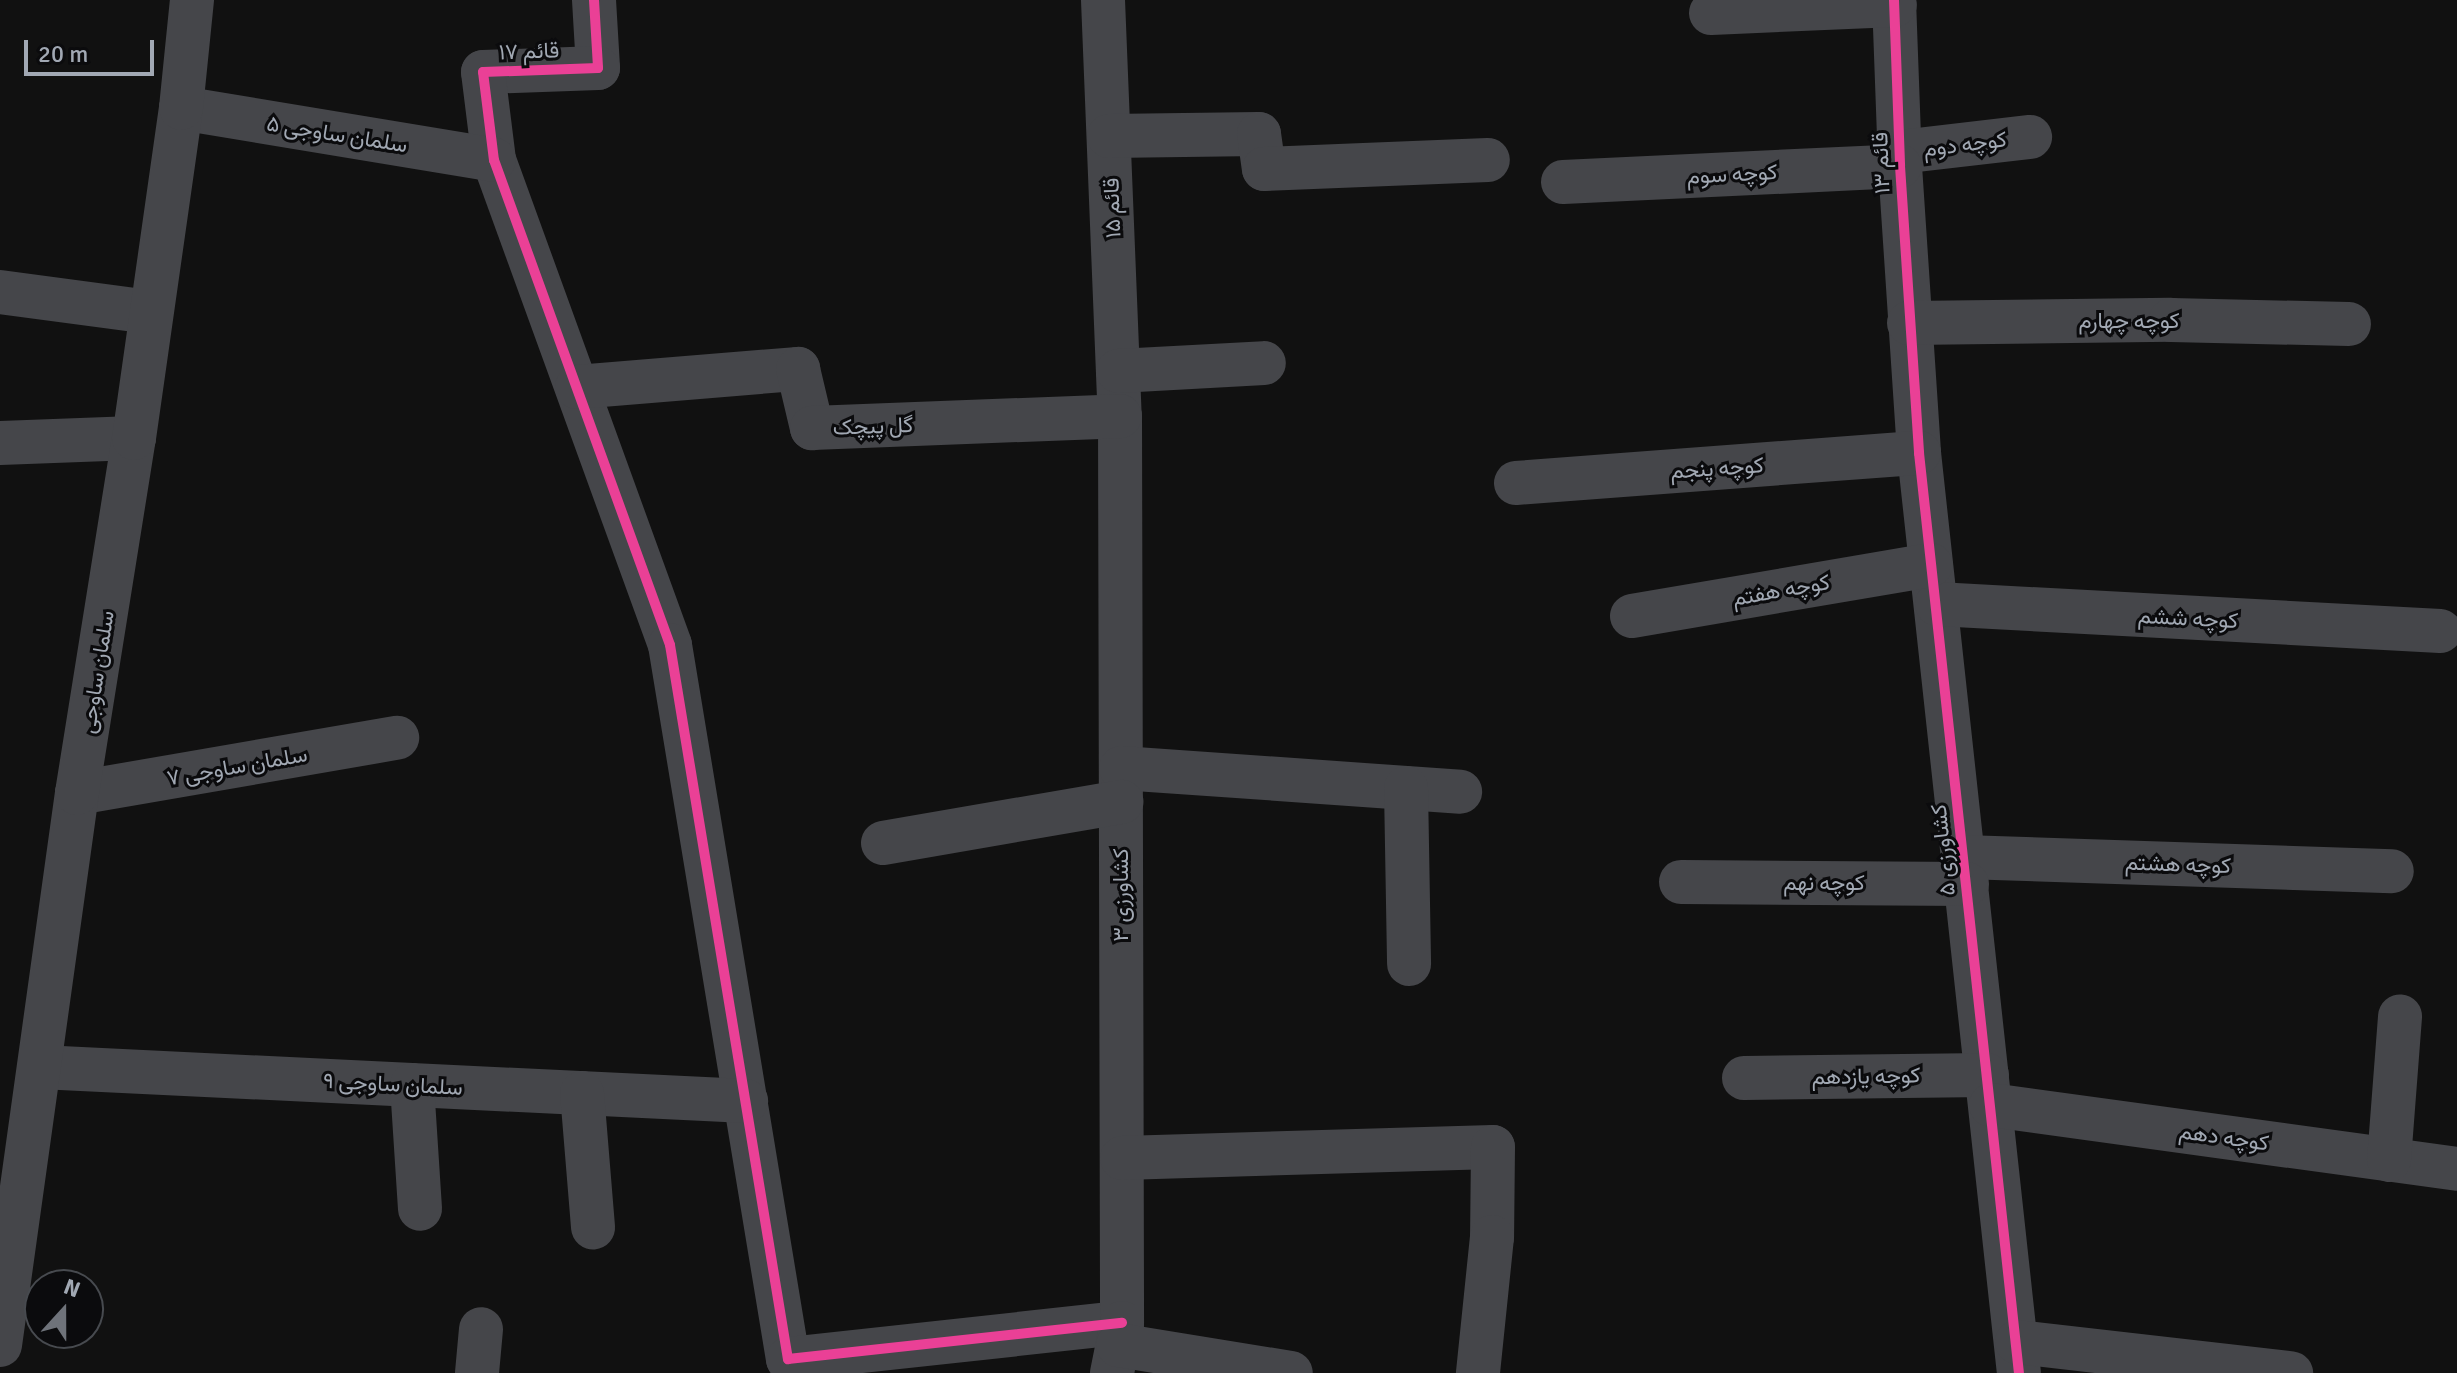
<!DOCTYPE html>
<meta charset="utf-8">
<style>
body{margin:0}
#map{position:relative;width:2457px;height:1373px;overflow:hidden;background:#111;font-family:Signika,Vazirmatn,sans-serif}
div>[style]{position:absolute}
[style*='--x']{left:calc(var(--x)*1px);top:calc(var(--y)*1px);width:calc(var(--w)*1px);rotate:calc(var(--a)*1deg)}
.minor>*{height:44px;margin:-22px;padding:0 22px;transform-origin:22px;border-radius:22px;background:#45464a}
.tertiary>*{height:44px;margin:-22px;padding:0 22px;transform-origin:22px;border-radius:22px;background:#45464a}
.cycleway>*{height:10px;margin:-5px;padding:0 5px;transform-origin:5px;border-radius:5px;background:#ea4096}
span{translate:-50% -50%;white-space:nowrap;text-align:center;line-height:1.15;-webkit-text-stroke:6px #0b0b0d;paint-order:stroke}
.street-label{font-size:22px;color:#a1a8b3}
.north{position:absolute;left:24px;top:1269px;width:80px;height:80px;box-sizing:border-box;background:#0b0b0d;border:2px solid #474a4f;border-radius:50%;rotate:21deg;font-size:22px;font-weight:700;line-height:32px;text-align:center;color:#a1a8b3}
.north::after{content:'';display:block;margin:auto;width:28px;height:36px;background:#6f737a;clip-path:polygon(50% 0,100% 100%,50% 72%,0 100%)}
.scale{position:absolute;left:24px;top:40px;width:130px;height:36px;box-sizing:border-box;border:4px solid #a1a8b3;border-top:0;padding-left:10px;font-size:24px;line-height:28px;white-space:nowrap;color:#a1a8b3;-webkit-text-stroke:6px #0b0b0d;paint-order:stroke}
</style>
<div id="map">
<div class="minor">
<i style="--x:594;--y:0;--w:68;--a:86.6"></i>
<i style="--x:598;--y:68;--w:115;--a:178"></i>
<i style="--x:483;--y:72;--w:89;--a:82.9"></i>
<i style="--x:494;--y:160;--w:516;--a:70.05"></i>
<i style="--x:670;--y:645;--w:724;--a:80.62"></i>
<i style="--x:788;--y:1359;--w:336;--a:-6.2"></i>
<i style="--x:1103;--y:0;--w:416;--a:87.7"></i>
<i style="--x:1120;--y:416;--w:907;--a:89.87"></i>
<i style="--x:1122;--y:1323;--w:51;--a:101.3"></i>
<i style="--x:1894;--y:0;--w:166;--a:87.9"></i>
<i style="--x:1900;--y:166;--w:288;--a:86.2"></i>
<i style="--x:1919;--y:453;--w:925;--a:83.8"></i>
<i style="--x:1711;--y:13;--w:184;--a:-2.5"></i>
<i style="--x:181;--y:108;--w:317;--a:9.4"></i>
<i style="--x:1109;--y:136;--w:150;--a:-0.8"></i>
<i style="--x:1259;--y:134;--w:35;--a:82"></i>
<i style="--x:1264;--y:169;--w:224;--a:-2.3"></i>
<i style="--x:1900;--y:152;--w:131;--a:-6.6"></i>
<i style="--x:1563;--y:182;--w:337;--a:-2.7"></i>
<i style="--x:0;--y:292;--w:151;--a:7.6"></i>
<i style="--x:1909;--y:323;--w:262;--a:-0.7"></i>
<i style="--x:2171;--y:320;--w:178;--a:1.3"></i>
<i style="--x:1118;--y:371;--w:146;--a:-3.1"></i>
<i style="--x:577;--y:387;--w:222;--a:-4.7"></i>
<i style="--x:798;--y:369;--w:61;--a:76.7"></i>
<i style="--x:812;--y:428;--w:308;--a:-2.2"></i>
<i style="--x:0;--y:443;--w:134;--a:-2.1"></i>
<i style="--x:1516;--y:483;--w:404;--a:-4.3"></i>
<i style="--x:1937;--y:604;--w:504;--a:3.07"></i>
<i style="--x:1632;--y:616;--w:303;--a:-9.7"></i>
<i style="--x:1121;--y:768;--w:340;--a:4"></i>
<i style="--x:1406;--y:788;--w:176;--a:89"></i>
<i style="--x:77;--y:793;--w:325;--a:-9.8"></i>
<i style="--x:883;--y:843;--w:242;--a:-9.8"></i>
<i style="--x:1963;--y:857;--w:429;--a:1.9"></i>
<i style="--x:1681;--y:882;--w:286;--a:0.4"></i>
<i style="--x:40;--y:1067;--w:707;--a:2.76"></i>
<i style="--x:1744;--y:1078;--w:243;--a:-0.7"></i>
<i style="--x:412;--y:1085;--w:124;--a:86.3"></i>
<i style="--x:582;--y:1093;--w:135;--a:85.3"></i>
<i style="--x:1991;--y:1105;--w:470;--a:7.8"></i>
<i style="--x:1122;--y:1158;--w:371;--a:-1.7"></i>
<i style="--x:1493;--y:1147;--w:90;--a:90.6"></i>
<i style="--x:1492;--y:1237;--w:137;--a:95.9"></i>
<i style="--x:2389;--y:1160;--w:144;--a:-85.6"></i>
<i style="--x:2017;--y:1342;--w:276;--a:6.5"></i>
<i style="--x:1118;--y:1345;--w:175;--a:9.2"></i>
<i style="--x:477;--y:1373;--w:44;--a:-84.8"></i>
</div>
<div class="tertiary">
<i style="--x:0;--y:1345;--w:557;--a:-82.06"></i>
<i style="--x:77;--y:793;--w:360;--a:-80.9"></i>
<i style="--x:134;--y:438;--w:333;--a:-81.9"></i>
<i style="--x:181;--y:108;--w:109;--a:-84.2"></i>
</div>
<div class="cycleway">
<i style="--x:594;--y:0;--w:68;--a:86.6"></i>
<i style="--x:598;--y:68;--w:115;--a:178"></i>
<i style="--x:483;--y:72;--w:89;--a:82.9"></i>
<i style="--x:494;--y:160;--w:516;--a:70.05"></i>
<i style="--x:670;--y:645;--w:724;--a:80.62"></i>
<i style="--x:788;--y:1359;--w:336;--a:-6.2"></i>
<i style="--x:1894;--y:0;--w:166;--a:87.9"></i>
<i style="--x:1900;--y:166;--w:288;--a:86.2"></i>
<i style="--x:1919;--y:453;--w:925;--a:83.8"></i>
</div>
<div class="street-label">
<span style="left:529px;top:51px;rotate:-2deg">قائم ۱۷</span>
<span style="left:337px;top:134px;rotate:9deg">سلمان ساوجی ۵</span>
<span style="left:1965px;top:144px;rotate:-7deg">کوچه دوم</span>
<span style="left:1881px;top:163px;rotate:-92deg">قائم ۱۳</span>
<span style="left:1732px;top:174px;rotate:-3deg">کوچه سوم</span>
<span style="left:1112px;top:208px;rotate:-92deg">قائم ۱۵</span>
<span style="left:2129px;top:321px">کوچه چهارم</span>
<span style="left:873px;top:426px;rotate:-2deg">گل پیچک</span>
<span style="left:1717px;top:468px;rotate:-4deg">کوچه پنجم</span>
<span style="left:1781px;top:590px;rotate:-10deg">کوچه هفتم</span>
<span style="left:2188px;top:618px;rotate:3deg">کوچه ششم</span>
<span style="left:97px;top:672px;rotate:-81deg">سلمان ساوجی</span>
<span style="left:237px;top:766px;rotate:-10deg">سلمان ساوجی ۷</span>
<span style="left:1943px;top:850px;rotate:-96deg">کشاورزی ۵</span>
<span style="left:2178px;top:864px;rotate:2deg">کوچه هشتم</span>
<span style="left:1824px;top:883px">کوچه نهم</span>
<span style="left:1121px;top:895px;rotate:-90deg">کشاورزی ۳</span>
<span style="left:1866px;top:1076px;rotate:-1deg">کوچه یازدهم</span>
<span style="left:393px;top:1084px;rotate:3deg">سلمان ساوجی ۹</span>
<span style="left:2224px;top:1137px;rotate:8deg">کوچه دهم</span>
</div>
<div class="north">N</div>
<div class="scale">20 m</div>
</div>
